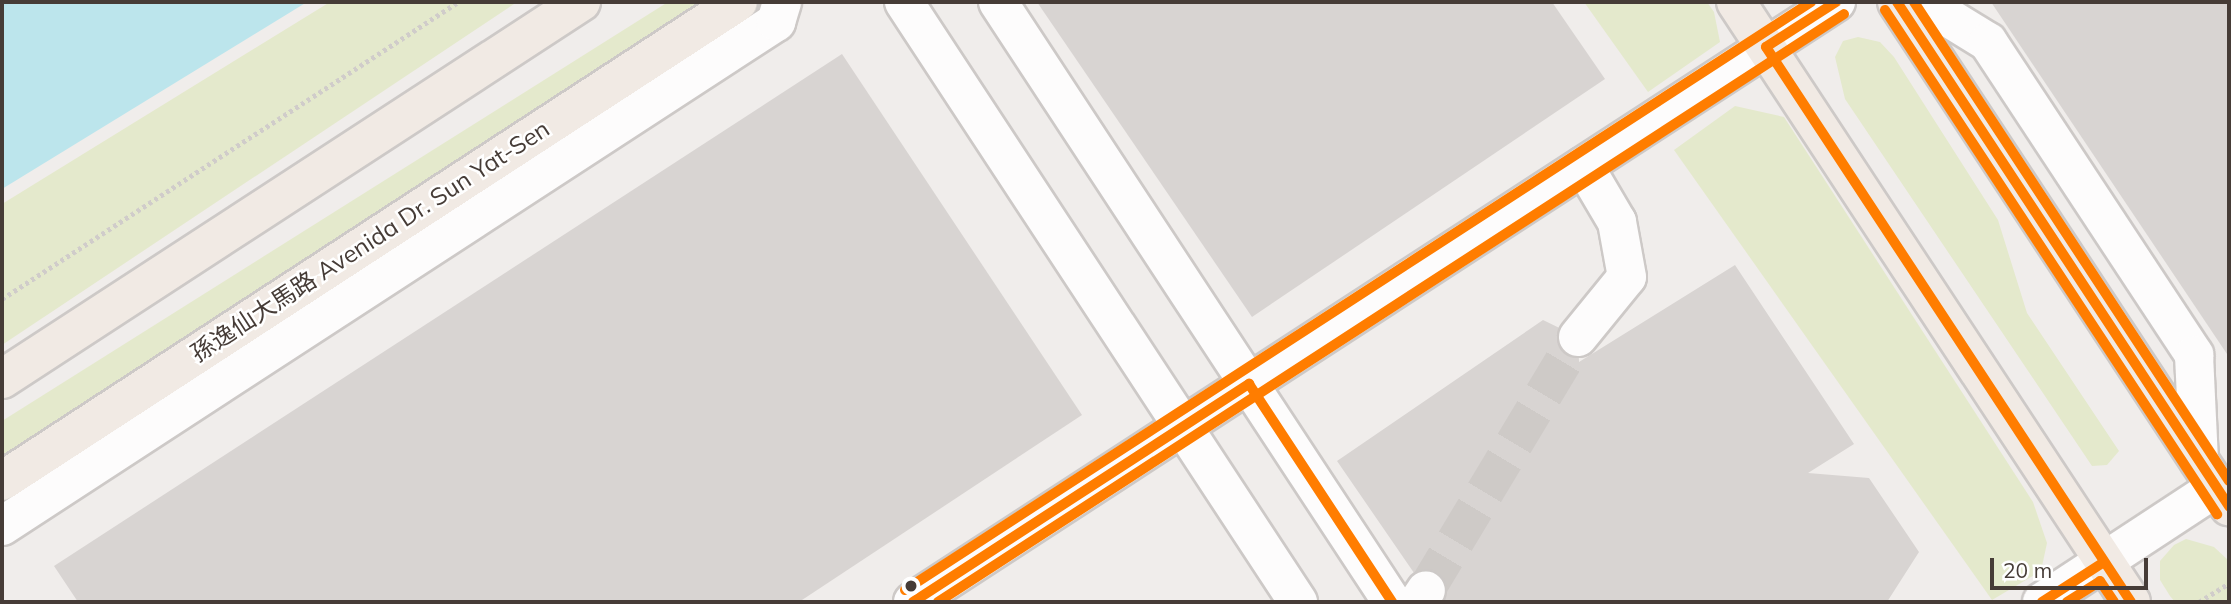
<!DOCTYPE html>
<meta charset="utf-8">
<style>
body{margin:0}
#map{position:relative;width:2231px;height:604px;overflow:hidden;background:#f0edeb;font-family:Mulish,"Noto Sans SC",sans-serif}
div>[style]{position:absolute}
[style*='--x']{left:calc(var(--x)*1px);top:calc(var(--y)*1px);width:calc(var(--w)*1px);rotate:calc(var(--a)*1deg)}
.green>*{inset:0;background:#e4e9cc}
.water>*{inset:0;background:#bce5ec}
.building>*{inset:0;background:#d8d4d2}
.minor-tunnel>*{height:38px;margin-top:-19px;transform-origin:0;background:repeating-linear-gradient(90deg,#cecac7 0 38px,transparent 0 57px)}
.path>*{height:4.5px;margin-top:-2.25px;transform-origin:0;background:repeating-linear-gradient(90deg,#d0ccca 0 3.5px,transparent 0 7px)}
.roads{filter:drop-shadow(2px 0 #cdc9c7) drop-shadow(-2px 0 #cdc9c7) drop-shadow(0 2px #cdc9c7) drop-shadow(0 -2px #cdc9c7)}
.minor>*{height:38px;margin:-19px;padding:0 19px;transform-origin:19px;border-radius:19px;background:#fdfcfc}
.major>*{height:38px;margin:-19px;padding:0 19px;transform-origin:19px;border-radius:19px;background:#f1eae4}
.bus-1>*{height:10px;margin:-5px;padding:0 5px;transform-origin:5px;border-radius:5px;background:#ff7d00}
.bus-2>*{height:10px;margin:-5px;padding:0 5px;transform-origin:5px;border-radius:5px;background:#ff7d00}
.bus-3>*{height:10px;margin:-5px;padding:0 5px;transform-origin:5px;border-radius:5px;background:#ff7d00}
.dots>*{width:19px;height:19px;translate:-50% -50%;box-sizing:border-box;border:4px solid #fff;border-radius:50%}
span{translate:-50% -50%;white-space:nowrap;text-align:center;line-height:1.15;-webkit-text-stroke:5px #fff;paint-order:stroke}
.street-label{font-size:24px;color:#463c37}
.frame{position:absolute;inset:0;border:4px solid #463c37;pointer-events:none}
.scale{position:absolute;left:1990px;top:558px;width:158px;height:32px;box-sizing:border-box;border:4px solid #463c37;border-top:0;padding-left:9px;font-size:21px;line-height:24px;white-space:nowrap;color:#463c37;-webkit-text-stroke:5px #fff;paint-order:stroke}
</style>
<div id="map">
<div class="green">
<i style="clip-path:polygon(330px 2px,517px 2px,2px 345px,2px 204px)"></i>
<i style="clip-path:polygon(668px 2px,727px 2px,2px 471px,2px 421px)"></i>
<i style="clip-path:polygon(1584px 2px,1707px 2px,1714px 12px,1720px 42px,1648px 92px)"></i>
<i style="clip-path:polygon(1858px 37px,1880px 42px,1894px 57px,1998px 220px,2027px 313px,2119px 451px,2107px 465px,2092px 466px,1845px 99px,1835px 57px,1843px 41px)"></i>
<i style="clip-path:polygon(1735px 106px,1784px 117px,2033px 502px,2047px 543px,2041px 571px,1992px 600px,1674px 150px)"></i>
<i style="clip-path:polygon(2186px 539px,2214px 547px,2228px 560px,2229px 602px,2175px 602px,2170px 596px,2160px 580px,2160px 561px,2174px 545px)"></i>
</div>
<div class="water">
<i style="clip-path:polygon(2px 2px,307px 2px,2px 189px)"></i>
</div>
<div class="building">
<i style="clip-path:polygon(1037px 2px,1552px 2px,1605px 79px,1252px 317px)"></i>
<i style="clip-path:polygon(1991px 2px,2229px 2px,2229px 357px)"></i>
<i style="clip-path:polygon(842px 54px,1082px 415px,799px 602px,78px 602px,54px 566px)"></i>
<i style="clip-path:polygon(1735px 265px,1854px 444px,1808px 473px,1869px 478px,1919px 552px,1887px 602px,1434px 602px,1337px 461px,1543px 320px,1578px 337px,1579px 362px)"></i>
</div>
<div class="minor-tunnel">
<i style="--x:1426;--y:590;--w:295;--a:-59"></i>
</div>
<div class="path">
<i style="--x:2;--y:299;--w:544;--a:-33.08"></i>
<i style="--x:2199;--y:602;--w:36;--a:-32"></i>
</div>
<div class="roads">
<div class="minor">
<i style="--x:904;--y:2;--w:718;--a:56.71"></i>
<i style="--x:998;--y:2;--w:718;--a:56.71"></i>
<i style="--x:1923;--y:2;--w:76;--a:31.6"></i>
<i style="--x:1988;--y:42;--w:375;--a:56.6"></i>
<i style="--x:2194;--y:355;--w:105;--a:87.3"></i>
<i style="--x:1578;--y:337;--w:77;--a:-50.8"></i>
<i style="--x:1627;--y:277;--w:56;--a:-100.3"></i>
<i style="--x:1617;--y:222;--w:65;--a:-120.5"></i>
<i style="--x:2;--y:526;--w:924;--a:-33.07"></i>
<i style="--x:776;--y:22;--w:21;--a:-73"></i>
<i style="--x:913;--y:602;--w:1101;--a:-33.03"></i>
<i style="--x:1418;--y:602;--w:14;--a:-56"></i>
<i style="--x:2042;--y:602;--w:209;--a:-33.3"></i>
</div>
<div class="major">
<i style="--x:1736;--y:2;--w:718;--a:56.64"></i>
<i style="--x:1897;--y:2;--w:604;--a:56.63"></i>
<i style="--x:2;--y:379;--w:691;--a:-33.07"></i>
<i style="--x:2;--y:481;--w:878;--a:-33.06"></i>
</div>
</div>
<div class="bus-1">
<i style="--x:1836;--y:2;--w:83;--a:147.3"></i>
<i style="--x:1766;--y:47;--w:664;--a:56.67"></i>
<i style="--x:1897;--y:2;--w:604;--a:56.63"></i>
<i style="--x:913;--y:602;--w:401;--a:-33"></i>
<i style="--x:1249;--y:384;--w:261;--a:56.7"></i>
<i style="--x:2042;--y:602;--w:74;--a:-32.8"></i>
</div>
<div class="bus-2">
<i style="--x:1885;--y:10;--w:604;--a:56.63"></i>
<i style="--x:938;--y:602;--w:1080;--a:-32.98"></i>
<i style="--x:2067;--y:602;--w:39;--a:-32"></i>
<i style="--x:2100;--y:581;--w:25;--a:56"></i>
</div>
<div class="bus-3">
<i style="--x:1914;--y:2;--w:573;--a:56.67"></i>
<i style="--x:905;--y:590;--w:1080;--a:-32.98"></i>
</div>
<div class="dots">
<i style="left:911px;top:586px;background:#463c37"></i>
</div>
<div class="street-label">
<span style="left:370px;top:241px;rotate:-33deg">孫逸仙大馬路 Avenida Dr. Sun Yat-Sen</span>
</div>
<div class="frame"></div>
<div class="scale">20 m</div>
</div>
